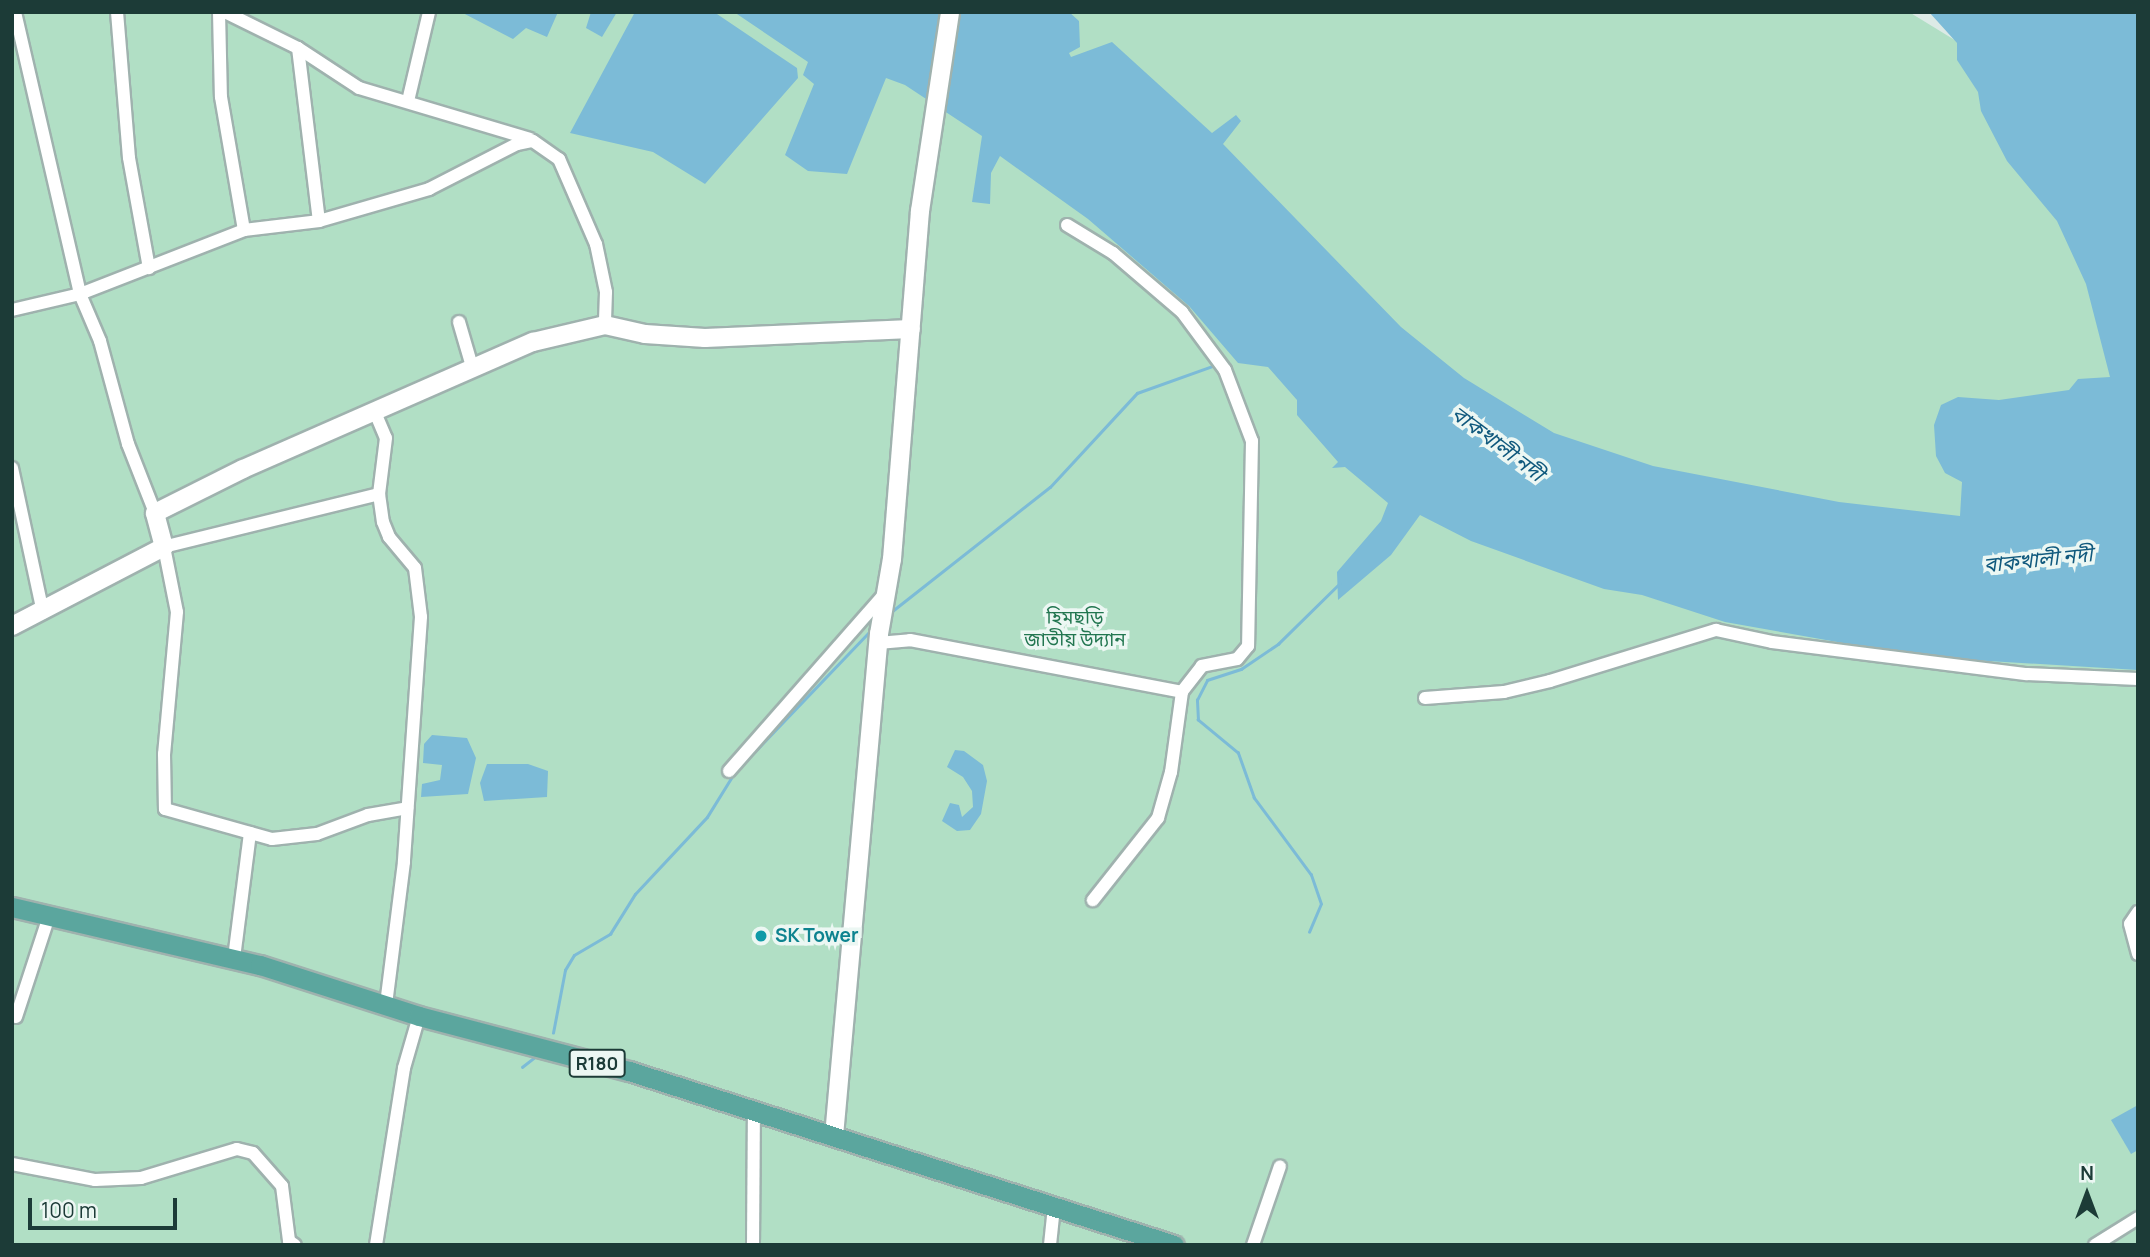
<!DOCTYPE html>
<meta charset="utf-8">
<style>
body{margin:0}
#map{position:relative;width:2150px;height:1257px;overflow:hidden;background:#dceae6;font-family:Manrope,"Noto Sans Bengali",sans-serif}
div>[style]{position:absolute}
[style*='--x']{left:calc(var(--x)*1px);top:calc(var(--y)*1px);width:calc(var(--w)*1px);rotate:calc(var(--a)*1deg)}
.green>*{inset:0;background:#b1dfc5}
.water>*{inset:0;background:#7cbbd7}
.stream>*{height:2.5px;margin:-1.25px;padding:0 1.25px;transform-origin:1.25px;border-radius:1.25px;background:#7cbbd7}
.roads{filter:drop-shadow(2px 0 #9fb2ae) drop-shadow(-2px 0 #9fb2ae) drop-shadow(0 2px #9fb2ae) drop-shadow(0 -2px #9fb2ae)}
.street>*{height:12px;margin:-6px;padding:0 6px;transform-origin:6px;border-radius:6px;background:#fff}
.secondary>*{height:18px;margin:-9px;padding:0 9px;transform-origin:9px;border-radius:9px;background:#fff}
.primary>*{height:19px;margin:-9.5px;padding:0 9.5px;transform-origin:9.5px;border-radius:9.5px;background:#5ba69e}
.dots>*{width:19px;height:19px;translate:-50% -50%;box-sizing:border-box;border:4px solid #ecf7f3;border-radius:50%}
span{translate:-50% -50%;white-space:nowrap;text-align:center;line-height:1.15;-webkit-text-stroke:7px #ecf7f3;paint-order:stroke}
.shield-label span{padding:2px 5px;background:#ecf7f3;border:2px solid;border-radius:5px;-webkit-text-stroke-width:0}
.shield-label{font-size:18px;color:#1c3b37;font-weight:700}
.park-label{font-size:19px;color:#227650}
.culture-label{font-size:19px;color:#0d838f;font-weight:700}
.left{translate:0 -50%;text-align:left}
.water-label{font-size:21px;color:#10597d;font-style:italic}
.frame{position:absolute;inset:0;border:14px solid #1c3b37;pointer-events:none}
.north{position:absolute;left:2052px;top:1159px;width:70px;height:70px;-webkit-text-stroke:5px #ecf7f3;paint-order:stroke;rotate:0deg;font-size:19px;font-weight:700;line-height:28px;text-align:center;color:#1c3b37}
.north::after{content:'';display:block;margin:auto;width:24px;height:32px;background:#1c3b37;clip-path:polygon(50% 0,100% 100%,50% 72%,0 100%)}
.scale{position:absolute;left:28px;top:1198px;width:149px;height:32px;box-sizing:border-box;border:4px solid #1c3b37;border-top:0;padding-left:9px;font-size:21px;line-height:24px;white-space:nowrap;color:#1c3b37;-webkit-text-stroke:5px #ecf7f3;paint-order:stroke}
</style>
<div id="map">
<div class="green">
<i style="clip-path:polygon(12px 12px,1909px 12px,2002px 69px,2138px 262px,2138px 1245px,12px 1245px)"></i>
</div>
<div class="water">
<i style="clip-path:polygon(461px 12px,558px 12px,547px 37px,526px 28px,513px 39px)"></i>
<i style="clip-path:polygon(591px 12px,617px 12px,602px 37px,586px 28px)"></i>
<i style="clip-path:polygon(635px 12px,714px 12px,797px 68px,798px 78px,705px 184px,653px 152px,570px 133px)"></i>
<i style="clip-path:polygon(734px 12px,1069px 12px,1079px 21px,1080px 47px,1069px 53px,1071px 57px,1112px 42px,1212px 133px,1236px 115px,1241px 121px,1223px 144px,1401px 327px,1464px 378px,1554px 433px,1653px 466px,1839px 502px,1960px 516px,1962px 482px,1945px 473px,1936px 456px,1934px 425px,1941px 405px,1958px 397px,1999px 400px,2069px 390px,2078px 379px,2110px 377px,2086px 284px,2057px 221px,2007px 161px,1981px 111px,1978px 92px,1957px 60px,1957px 43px,1929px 12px,2138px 12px,2138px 670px,1922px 657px,1725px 622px,1642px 595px,1604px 589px,1471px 541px,1420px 515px,1391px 555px,1338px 600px,1337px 572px,1381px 521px,1388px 503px,1345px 467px,1332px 468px,1338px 462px,1297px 415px,1297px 400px,1268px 367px,1238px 363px,1189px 306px,1088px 219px,1000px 156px,991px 173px,990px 204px,972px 202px,982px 136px,905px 85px,886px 78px,847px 174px,808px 171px,785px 155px,814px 84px,803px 75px,808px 62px)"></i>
<i style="clip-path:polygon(432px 735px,467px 738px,476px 758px,468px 794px,421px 797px,422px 784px,440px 780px,442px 765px,423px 763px,424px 744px)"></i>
<i style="clip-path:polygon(955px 750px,964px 751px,983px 765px,987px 781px,981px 814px,970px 830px,957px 831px,942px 821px,950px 803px,959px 805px,962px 817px,973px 807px,972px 791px,963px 777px,947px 767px)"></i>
<i style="clip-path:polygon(487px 764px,528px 764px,548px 771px,547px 797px,484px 801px,480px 783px)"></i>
<i style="clip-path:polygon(2138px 1105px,2138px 1150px,2131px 1154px,2111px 1120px)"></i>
</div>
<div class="stream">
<i style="--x:891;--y:612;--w:202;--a:-38.2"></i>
<i style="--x:1050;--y:487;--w:128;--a:-47.2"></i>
<i style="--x:1137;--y:393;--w:83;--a:-19.7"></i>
<i style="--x:742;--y:765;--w:190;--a:-46.3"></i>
<i style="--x:1309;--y:932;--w:30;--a:-67"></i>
<i style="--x:1321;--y:904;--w:31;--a:-109"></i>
<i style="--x:1311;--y:875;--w:96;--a:-126.5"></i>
<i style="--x:1254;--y:798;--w:48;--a:-109.6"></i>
<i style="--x:1238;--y:753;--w:52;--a:-140.5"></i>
<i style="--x:1198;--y:720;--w:20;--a:-93"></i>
<i style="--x:1197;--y:700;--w:22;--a:-63"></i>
<i style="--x:1207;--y:680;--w:36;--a:-18"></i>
<i style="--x:1241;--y:669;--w:45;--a:-34"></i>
<i style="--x:1278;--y:644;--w:86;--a:-44.5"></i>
<i style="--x:553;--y:1033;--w:64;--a:-79.2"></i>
<i style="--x:565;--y:970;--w:17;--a:-59"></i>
<i style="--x:574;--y:955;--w:42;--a:-30.3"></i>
<i style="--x:610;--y:934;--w:47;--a:-58"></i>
<i style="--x:635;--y:894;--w:105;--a:-46.9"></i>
<i style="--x:707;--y:817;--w:49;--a:-58.2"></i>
<i style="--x:522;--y:1067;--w:18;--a:-38"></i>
</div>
<div class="roads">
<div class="street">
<i style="--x:15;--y:12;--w:289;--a:77"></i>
<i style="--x:80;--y:294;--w:51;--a:66.9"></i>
<i style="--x:100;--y:341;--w:107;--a:74.8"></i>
<i style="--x:128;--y:444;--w:74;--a:68.6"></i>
<i style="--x:117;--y:12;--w:146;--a:85.3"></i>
<i style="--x:129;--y:158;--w:112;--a:79.7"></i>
<i style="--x:219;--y:12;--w:85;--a:88.7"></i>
<i style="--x:221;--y:97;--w:135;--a:80.2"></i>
<i style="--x:225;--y:12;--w:81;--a:26.3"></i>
<i style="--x:298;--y:48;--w:73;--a:33.3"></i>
<i style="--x:359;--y:88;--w:178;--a:16.6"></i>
<i style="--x:298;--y:48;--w:174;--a:83.1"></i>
<i style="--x:408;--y:101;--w:91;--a:-76.7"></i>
<i style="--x:1067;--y:225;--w:54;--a:31.3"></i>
<i style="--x:1113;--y:253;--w:91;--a:40.5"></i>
<i style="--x:1182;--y:312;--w:72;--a:53.4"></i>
<i style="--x:1225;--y:370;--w:76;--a:69.2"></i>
<i style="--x:1252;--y:441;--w:205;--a:91.1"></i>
<i style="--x:1248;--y:646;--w:17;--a:130"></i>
<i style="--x:1237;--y:659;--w:36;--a:169"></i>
<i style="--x:1202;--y:666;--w:33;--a:128"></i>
<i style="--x:1182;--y:692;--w:81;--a:97.8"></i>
<i style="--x:1171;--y:772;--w:48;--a:105.8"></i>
<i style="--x:1158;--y:818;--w:105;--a:128.4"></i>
<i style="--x:12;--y:310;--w:70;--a:-13.2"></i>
<i style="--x:80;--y:294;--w:176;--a:-21.3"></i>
<i style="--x:244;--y:230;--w:76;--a:-6.8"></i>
<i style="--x:319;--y:221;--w:115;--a:-16.2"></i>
<i style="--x:429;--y:189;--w:99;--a:-27.1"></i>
<i style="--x:517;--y:144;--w:16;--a:-11"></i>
<i style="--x:533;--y:141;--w:32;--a:35"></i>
<i style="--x:559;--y:159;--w:93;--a:66.5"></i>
<i style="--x:596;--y:244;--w:49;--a:78.2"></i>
<i style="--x:606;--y:292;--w:33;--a:92"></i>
<i style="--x:459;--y:322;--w:50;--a:73.7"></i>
<i style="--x:374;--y:410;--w:30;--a:67"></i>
<i style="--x:386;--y:438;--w:56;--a:97.1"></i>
<i style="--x:379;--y:494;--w:28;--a:82"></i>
<i style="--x:383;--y:522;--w:16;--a:68"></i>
<i style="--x:389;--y:537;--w:40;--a:50"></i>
<i style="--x:415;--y:568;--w:49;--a:83"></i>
<i style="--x:421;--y:617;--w:246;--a:94"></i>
<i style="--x:404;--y:862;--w:144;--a:97.2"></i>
<i style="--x:12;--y:468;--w:148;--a:77.9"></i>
<i style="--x:379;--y:494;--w:221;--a:166.2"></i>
<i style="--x:164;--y:547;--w:66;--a:78.7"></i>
<i style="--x:177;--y:612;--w:143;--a:95.2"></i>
<i style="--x:164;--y:754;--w:55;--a:89"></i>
<i style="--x:165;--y:809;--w:111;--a:15.7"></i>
<i style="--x:272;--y:839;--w:45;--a:-6.3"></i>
<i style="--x:317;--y:834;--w:54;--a:-20.4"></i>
<i style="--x:368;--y:815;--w:40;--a:-10"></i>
<i style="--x:878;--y:643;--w:32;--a:-5"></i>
<i style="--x:910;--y:640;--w:277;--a:10.8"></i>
<i style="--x:1425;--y:698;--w:79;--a:-4.3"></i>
<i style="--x:1504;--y:692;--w:47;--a:-13.4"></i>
<i style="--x:1550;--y:681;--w:174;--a:-17.1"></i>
<i style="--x:1716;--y:630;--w:57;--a:12.1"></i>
<i style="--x:1772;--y:642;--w:257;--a:7.2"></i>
<i style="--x:2027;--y:674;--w:111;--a:2.6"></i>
<i style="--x:729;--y:771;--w:238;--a:-48.7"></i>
<i style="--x:2138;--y:912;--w:14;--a:124"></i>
<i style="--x:2130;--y:924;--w:31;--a:75"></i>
<i style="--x:234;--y:958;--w:126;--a:-82.7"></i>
<i style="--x:16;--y:1017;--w:106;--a:-71.9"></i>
<i style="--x:12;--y:1164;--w:85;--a:10.9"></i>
<i style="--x:95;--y:1180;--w:46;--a:-2.5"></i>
<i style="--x:141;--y:1178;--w:100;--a:-16.8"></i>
<i style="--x:237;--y:1149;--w:16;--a:14"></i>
<i style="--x:253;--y:1153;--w:44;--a:48.7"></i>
<i style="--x:282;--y:1186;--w:55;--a:82.7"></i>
<i style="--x:289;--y:1241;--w:7;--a:34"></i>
<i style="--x:376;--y:1245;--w:179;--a:-81"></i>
<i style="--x:404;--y:1068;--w:54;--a:-73.9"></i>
<i style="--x:753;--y:1245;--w:134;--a:-89.6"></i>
<i style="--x:1050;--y:1245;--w:39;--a:-84"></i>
<i style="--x:1253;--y:1245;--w:83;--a:-71.1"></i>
<i style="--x:2095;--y:1245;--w:51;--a:-32.1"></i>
</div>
<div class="secondary">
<i style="--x:12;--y:626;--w:171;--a:-27.5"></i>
<i style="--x:164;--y:547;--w:35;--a:-105"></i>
<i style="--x:155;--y:513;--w:98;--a:-26.6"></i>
<i style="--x:243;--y:469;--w:317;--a:-23.7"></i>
<i style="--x:533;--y:342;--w:74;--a:-13.3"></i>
<i style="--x:605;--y:325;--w:41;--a:12.7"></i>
<i style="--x:645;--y:334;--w:60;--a:3.8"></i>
<i style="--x:705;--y:338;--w:206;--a:-2.5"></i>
<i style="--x:834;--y:1136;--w:504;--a:-84.88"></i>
<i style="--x:879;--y:634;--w:76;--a:-80.2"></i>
<i style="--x:892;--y:559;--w:349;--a:-85.4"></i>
<i style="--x:920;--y:211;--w:201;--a:-81.4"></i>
</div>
<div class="primary">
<i style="--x:12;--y:907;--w:255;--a:13.2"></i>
<i style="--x:260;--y:965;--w:167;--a:17.8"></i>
<i style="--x:419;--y:1016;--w:217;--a:14.7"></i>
<i style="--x:629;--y:1071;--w:572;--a:17.71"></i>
</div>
</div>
<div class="dots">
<i style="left:761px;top:936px;background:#0f9aa8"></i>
</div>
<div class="shield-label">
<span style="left:597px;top:1063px">R180</span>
</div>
<div class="park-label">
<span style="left:1075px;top:629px">হিমছড়ি<br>জাতীয় উদ্যান</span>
</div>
<div class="culture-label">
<span class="left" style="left:775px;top:936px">SK Tower</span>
</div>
<div class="water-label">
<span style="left:1498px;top:443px;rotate:37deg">বাকখালী নদী</span>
<span style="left:2038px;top:559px;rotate:-6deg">বাকখালী নদী</span>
</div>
<div class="frame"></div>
<div class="north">N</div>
<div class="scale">100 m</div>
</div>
